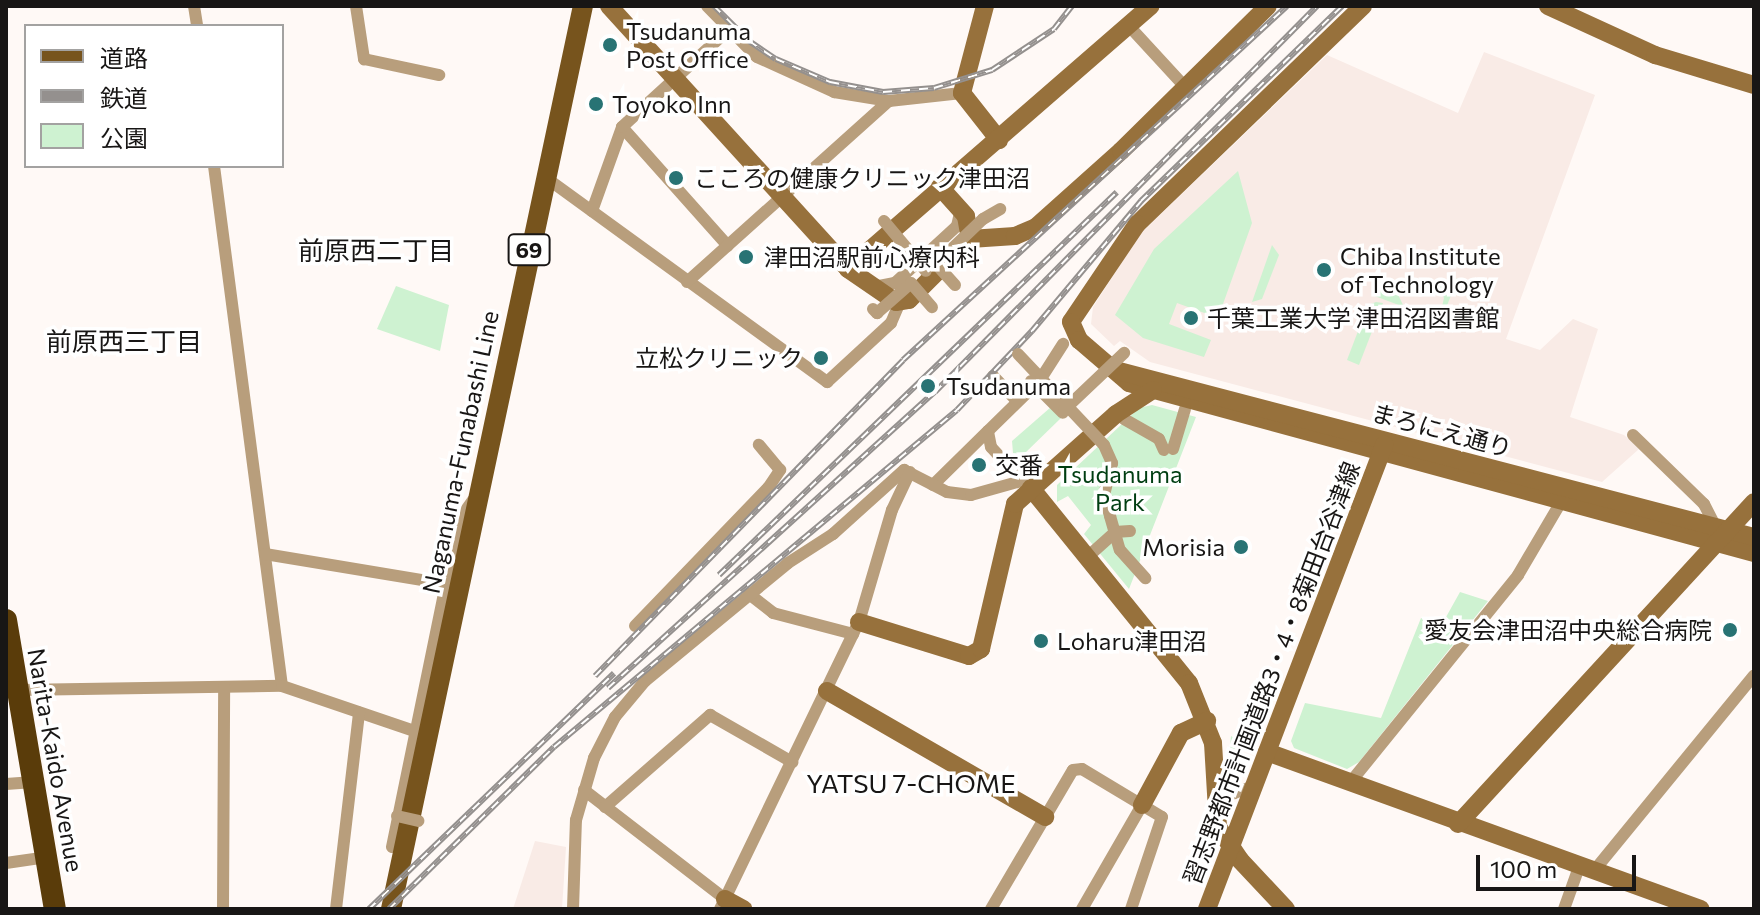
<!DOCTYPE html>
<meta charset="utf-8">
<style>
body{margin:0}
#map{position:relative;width:1760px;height:915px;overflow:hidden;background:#fff9f6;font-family:Commissioner,"Noto Sans JP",sans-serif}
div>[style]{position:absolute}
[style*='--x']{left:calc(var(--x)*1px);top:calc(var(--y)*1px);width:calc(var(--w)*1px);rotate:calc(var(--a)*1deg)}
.built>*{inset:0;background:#f9ebe6}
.green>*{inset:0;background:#cef2d1}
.street>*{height:12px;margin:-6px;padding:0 6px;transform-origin:6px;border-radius:6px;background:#b89e7c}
.secondary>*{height:18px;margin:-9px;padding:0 9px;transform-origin:9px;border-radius:9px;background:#97713c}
.primary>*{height:20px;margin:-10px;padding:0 10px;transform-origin:10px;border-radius:10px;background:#77541d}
.highway>*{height:22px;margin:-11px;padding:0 11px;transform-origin:11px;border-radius:11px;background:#5a3c0a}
.rail>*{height:6px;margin-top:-3px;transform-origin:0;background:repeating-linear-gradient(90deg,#fff 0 9px,#94908e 0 18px);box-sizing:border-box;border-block:2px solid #94908e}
.street-bridge>*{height:12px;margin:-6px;padding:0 6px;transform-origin:6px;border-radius:6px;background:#b89e7c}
.dots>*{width:22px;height:22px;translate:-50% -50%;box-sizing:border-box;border:4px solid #fff;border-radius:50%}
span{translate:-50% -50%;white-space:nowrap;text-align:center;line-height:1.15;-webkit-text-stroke:7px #fff;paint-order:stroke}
.shield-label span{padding:2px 6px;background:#fff;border:2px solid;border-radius:6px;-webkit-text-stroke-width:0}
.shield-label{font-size:22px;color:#181615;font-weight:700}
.poi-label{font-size:24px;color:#181615}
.left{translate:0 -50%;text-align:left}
.right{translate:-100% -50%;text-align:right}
.street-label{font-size:24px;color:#181615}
.park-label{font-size:24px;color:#003e12}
.neighbourhood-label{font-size:26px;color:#181615}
.frame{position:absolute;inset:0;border:8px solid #181615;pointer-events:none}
.legend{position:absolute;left:24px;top:24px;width:260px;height:144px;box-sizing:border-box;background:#fff;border:2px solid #a3a2a1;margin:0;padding:10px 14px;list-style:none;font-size:24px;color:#181615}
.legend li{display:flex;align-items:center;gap:16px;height:40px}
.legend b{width:40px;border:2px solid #a3a2a1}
.scale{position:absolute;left:1476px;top:855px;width:160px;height:36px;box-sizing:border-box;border:4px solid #181615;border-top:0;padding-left:10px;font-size:24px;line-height:28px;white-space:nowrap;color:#181615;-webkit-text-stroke:6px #fff;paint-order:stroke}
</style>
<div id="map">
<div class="built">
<i style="clip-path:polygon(1484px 52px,1595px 95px,1506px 339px,1540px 350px,1573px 319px,1598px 329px,1570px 417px,1624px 435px,1639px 449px,1602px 482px,1150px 362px,1120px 341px,1114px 346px,1091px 324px,1093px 307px,1140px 234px,1327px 55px,1458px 113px)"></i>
<i style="clip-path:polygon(535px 841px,566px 847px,562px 909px,513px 909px)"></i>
</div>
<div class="green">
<i style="clip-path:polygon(1238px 171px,1252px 223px,1218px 318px,1177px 303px,1169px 324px,1211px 340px,1204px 357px,1143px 338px,1115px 315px,1154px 249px)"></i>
<i style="clip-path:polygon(1272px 245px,1279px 255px,1262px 299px,1252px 302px)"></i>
<i style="clip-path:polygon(1390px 278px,1404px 307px,1372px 295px,1376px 284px)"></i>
<i style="clip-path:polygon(1458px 278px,1442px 318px,1410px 310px,1441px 311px,1444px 298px,1439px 287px)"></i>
<i style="clip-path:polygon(396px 286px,449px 305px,440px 351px,377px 329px)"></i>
<i style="clip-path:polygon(1376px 302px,1383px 303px,1359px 365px,1347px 360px,1368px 305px)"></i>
<i style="clip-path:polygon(1152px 405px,1196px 417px,1129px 589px,1084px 534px,1091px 525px,1068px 496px,1057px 502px,1057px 485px,1139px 408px)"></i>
<i style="clip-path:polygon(1051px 407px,1061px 418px,1023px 455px,1013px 453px,1012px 441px)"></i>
<i style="clip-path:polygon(1460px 592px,1488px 601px,1359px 762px,1347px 769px,1294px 748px,1291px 741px,1305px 703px,1381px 718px,1421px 618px,1441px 626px)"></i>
<i style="clip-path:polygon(1231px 736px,1244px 746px,1235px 771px,1228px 769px)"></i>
</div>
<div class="street">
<i style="--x:194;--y:6;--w:20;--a:81"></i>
<i style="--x:356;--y:6;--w:54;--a:81.4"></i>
<i style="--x:364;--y:59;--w:77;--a:12"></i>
<i style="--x:707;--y:6;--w:71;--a:45.6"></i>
<i style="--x:757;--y:57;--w:85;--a:24.4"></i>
<i style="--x:834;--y:92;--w:56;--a:9.3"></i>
<i style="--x:889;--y:101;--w:73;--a:-6.3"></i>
<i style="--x:1129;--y:26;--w:86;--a:47.4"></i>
<i style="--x:622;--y:127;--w:159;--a:48.3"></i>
<i style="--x:214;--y:166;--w:524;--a:82.55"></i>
<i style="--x:545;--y:177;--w:349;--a:36"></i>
<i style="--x:827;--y:382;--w:87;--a:-42.7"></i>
<i style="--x:891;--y:323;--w:23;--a:-67"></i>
<i style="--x:592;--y:211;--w:89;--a:-70.3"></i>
<i style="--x:622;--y:127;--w:142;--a:-42.4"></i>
<i style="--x:687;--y:282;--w:271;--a:-41.9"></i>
<i style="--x:874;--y:287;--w:21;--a:-11"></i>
<i style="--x:895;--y:283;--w:84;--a:-42.6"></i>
<i style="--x:957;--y:226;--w:17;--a:-77"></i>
<i style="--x:993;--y:376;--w:32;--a:46"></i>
<i style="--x:1015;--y:399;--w:10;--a:-45"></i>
<i style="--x:1124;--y:419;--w:40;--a:29.7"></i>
<i style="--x:1159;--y:439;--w:12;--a:66"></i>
<i style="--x:1633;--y:435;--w:99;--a:44.2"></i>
<i style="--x:1704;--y:504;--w:27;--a:63"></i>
<i style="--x:1104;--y:445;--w:20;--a:66"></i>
<i style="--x:1112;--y:463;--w:34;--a:104"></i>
<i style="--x:1104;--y:496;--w:21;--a:73"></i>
<i style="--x:1173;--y:449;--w:42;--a:-73.3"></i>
<i style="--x:1025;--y:484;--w:50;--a:-132.6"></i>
<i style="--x:991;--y:447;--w:16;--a:-101"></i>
<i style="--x:988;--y:431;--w:73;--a:-44.4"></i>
<i style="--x:1040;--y:380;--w:43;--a:-57.4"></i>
<i style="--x:933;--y:485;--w:77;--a:-44.5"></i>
<i style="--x:1120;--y:550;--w:38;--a:48"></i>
<i style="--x:1093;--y:552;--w:30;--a:-42"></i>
<i style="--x:1115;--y:532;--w:15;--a:-4"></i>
<i style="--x:265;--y:554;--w:184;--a:9.4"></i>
<i style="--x:749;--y:594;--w:31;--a:38"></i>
<i style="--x:773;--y:613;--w:83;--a:14.7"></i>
<i style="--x:635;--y:626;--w:192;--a:-46.1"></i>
<i style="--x:768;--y:488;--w:22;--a:-56"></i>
<i style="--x:780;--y:470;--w:33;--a:-130"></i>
<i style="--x:18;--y:690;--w:264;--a:-0.9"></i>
<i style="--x:282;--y:686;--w:139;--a:18.8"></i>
<i style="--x:1213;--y:782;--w:24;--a:28"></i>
<i style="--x:1234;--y:793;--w:21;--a:-19"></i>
<i style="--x:6;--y:784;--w:28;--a:-4"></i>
<i style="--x:1349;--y:784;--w:269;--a:-51"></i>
<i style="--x:1518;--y:575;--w:85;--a:-59.5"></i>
<i style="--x:584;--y:790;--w:178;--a:37.7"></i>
<i style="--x:605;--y:807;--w:140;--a:-41.2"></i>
<i style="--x:710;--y:715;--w:95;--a:29.8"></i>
<i style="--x:392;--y:847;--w:334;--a:-78.4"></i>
<i style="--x:459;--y:520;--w:24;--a:-55"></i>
<i style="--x:6;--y:863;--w:41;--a:-8.3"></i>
<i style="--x:1593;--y:872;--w:254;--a:-50.7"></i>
<i style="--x:223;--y:909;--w:222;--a:-89.7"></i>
<i style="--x:336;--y:909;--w:198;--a:-83.3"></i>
<i style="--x:573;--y:909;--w:89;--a:-88.1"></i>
<i style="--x:576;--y:820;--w:65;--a:-73.8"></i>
<i style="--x:594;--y:758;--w:46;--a:-62.9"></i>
<i style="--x:615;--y:717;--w:47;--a:-50.2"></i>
<i style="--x:645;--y:681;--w:185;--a:-39.5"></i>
<i style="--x:788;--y:563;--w:54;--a:-32.8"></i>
<i style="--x:833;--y:534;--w:96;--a:-42"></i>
<i style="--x:904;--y:470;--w:48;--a:27.1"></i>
<i style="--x:947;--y:492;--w:24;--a:7"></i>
<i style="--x:971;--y:495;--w:52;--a:-15.6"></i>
<i style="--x:720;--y:909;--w:319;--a:-64.2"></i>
<i style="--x:859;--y:622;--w:117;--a:-73.6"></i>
<i style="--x:892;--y:510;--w:42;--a:-64.7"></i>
<i style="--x:991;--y:909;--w:161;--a:-59.5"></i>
<i style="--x:1073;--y:770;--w:9;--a:-6"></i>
<i style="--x:1082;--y:769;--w:93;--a:31"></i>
<i style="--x:1162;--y:817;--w:97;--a:108.6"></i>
<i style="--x:1082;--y:909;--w:120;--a:-60"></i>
<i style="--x:1564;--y:909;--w:45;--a:-70.3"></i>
</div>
<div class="secondary">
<i style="--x:609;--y:6;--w:355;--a:47.7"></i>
<i style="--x:848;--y:269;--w:58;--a:34.5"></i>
<i style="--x:896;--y:302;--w:13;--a:-9"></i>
<i style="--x:909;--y:300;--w:86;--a:-45"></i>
<i style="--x:970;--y:239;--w:23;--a:-100"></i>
<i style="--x:966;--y:216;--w:39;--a:-132"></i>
<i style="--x:985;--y:6;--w:90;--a:104.8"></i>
<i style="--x:962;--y:93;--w:60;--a:51.8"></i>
<i style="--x:1363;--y:6;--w:314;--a:136"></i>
<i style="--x:1137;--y:224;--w:118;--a:124"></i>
<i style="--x:1071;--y:322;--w:20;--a:66"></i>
<i style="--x:1079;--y:340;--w:66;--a:40.7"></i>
<i style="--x:1129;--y:383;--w:648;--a:15.22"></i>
<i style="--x:1548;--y:6;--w:118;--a:24.6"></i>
<i style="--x:1655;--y:55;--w:103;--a:16.9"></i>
<i style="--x:970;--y:239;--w:45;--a:-3.8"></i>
<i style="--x:1015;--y:236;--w:23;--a:-23"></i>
<i style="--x:1036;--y:227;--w:114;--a:-41.8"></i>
<i style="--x:1121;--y:151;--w:206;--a:-44.6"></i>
<i style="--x:848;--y:269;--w:401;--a:-41"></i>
<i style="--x:1119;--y:371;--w:656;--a:14.65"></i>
<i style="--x:1031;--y:488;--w:251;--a:51"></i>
<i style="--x:1189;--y:683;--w:65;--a:68.2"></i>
<i style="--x:1213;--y:743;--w:84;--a:86.6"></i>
<i style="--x:1218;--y:827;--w:40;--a:56"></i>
<i style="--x:1240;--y:860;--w:67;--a:46.8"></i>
<i style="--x:859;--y:622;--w:115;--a:17.2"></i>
<i style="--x:969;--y:656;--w:14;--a:-30"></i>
<i style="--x:981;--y:649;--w:149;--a:-76.8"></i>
<i style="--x:1015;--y:504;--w:135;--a:-41.7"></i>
<i style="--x:1116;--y:414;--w:44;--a:-33"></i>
<i style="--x:827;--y:691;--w:252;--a:30"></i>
<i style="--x:1267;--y:752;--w:461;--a:19.9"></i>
<i style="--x:1142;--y:805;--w:82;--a:-61.6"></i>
<i style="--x:1181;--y:733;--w:29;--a:-25"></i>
<i style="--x:1458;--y:824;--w:437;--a:-47.4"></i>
<i style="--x:725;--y:899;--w:21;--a:29"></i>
<i style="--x:1207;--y:909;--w:497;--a:-69.1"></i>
</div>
<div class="primary">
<i style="--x:391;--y:909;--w:923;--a:-78"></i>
</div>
<div class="highway">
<i style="--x:6;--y:620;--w:293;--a:80.4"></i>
</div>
<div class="rail">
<i style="--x:714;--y:6;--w:49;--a:45"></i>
<i style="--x:749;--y:41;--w:32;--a:34"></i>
<i style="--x:776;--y:59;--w:59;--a:23.1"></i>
<i style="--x:830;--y:82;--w:54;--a:10.7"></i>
<i style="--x:883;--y:92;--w:51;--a:-4.5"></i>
<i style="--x:934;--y:88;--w:61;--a:-17.2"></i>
<i style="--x:992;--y:70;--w:74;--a:-33.5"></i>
<i style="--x:1054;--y:29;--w:29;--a:-52"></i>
<i style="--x:719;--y:575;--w:552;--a:-43.9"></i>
<i style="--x:595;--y:676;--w:441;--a:-45.7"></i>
<i style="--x:903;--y:360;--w:522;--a:-42.67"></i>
<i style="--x:608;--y:688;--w:441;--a:-42.2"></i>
<i style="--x:935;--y:392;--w:543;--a:-45.3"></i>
<i style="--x:369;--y:909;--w:340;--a:-43.9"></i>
<i style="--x:389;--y:909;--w:231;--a:-44.5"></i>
<i style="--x:554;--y:747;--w:525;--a:-39.9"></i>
<i style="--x:957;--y:410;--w:109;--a:-46.5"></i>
<i style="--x:1032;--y:331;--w:170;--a:-50"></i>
<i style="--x:1141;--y:201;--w:280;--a:-44.1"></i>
</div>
<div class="street-bridge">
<i style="--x:884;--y:221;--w:65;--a:50"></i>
<i style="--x:955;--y:285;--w:28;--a:-132"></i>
<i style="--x:936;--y:264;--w:65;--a:-43.8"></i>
<i style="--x:983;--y:219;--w:20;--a:-30"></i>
<i style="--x:873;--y:309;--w:6;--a:45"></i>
<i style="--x:877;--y:313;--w:45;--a:-41.4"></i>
<i style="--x:911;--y:283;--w:32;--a:49"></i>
<i style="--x:1018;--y:354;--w:125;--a:46.6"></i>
<i style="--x:1031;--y:381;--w:45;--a:45"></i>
<i style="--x:1064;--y:410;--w:83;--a:-43.5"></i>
<i style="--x:1110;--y:516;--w:35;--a:74"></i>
<i style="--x:397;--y:816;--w:22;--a:13"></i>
</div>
<div class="dots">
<i style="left:610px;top:45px;background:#287374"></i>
<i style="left:596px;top:104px;background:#287374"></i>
<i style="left:676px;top:178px;background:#287374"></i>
<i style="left:746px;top:257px;background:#287374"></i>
<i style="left:1324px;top:270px;background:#287374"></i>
<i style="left:1191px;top:318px;background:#287374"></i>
<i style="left:821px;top:358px;background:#287374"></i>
<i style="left:928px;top:386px;background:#287374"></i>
<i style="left:979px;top:465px;background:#287374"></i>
<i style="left:1241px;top:547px;background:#287374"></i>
<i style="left:1730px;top:630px;background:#287374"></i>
<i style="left:1041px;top:641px;background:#287374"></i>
</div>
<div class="shield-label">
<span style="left:529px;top:250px">69</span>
</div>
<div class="poi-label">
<span class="left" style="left:626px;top:45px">Tsudanuma<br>Post Office</span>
<span class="left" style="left:612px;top:104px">Toyoko Inn</span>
<span class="left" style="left:694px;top:178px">こころの健康クリニック津田沼</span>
<span class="left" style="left:1340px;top:270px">Chiba Institute<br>of Technology</span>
<span class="left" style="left:764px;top:257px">津田沼駅前心療内科</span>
<span class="left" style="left:1207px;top:318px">千葉工業大学 津田沼図書館</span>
<span class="right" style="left:803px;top:358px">立松クリニック</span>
<span class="left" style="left:946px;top:386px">Tsudanuma</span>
<span class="left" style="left:995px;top:465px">交番</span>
<span class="right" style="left:1225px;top:547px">Morisia</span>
<span class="right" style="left:1712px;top:630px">愛友会津田沼中央総合病院</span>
<span class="left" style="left:1057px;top:641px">Loharu津田沼</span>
</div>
<div class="street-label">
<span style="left:1442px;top:430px;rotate:15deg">まろにえ通り</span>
<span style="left:460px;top:452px;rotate:-78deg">Naganuma-Funabashi Line</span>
<span style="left:1271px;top:673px;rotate:-69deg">習志野都市計画道路3・4・8菊田台谷津線</span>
<span style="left:56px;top:760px;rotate:80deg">Narita-Kaido Avenue</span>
</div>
<div class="park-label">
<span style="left:1120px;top:488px">Tsudanuma<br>Park</span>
</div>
<div class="neighbourhood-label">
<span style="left:376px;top:250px">前原西二丁目</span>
<span style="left:124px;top:341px">前原西三丁目</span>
<span style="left:911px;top:783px">YATSU 7-CHOME</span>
</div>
<div class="frame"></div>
<ul class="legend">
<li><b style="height:10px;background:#77541d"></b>道路</li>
<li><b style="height:10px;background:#94908e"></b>鉄道</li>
<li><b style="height:22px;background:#cef2d1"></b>公園</li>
</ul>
<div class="scale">100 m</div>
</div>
